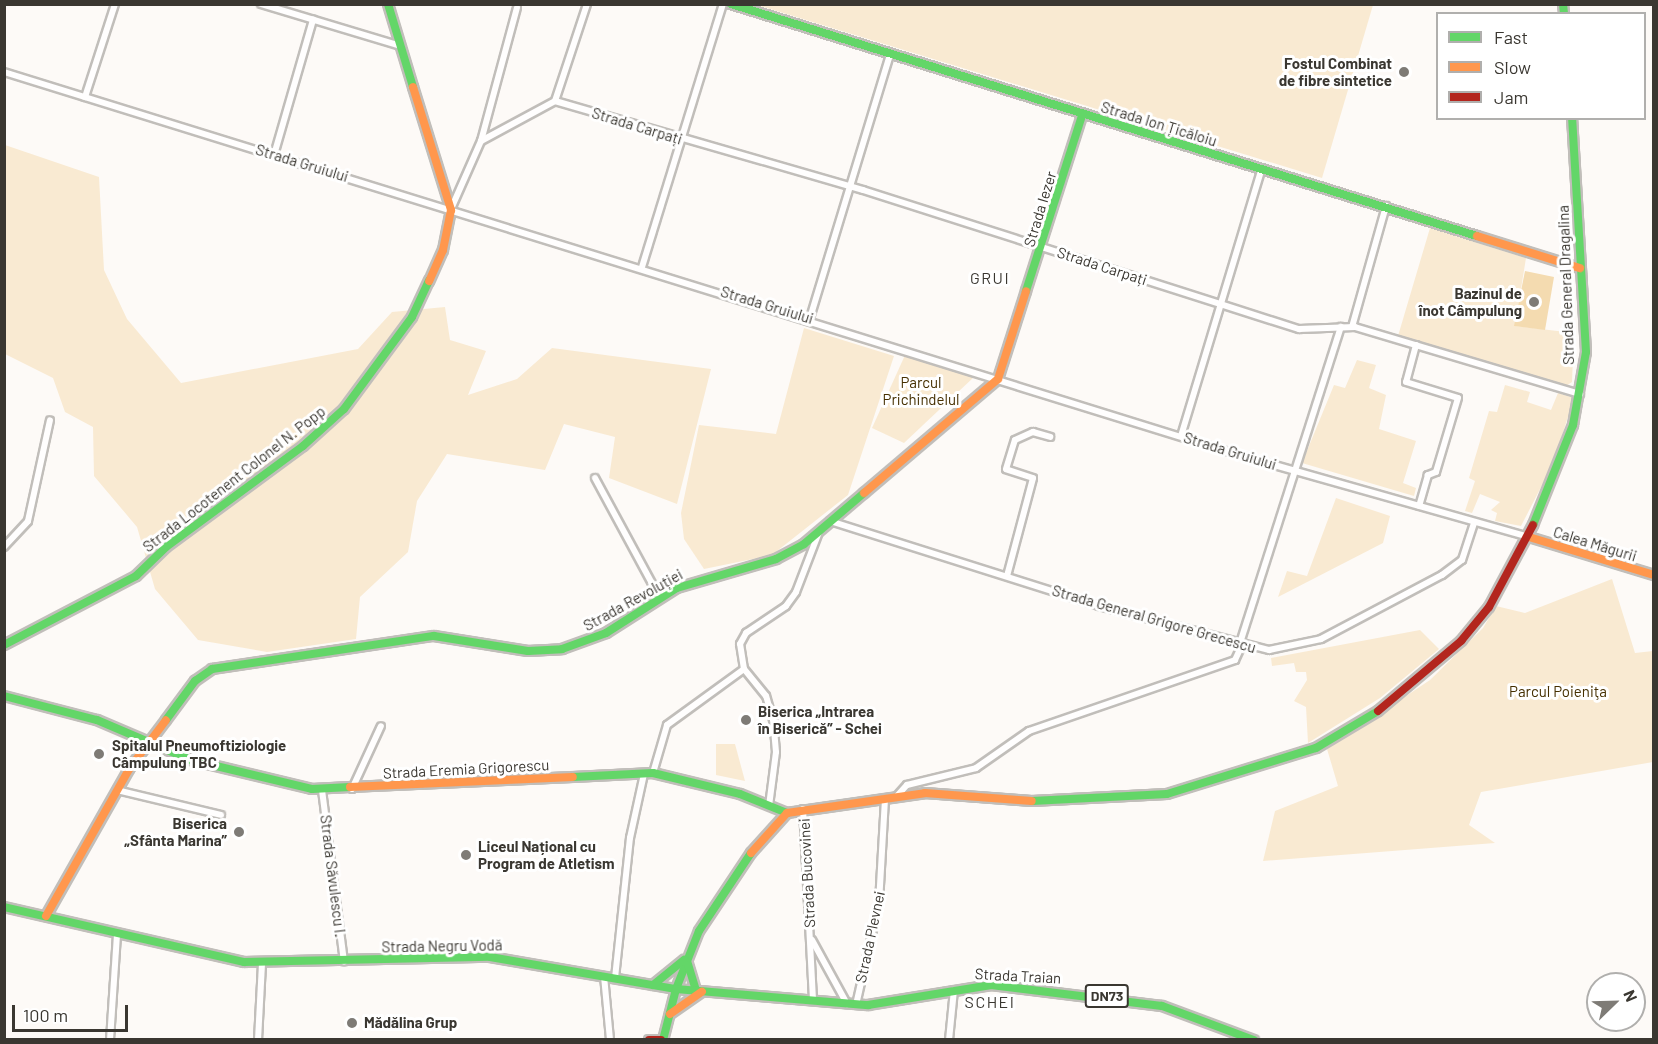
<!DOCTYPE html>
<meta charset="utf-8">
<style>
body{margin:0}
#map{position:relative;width:1658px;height:1044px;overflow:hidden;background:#fdfaf7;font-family:Barlow,sans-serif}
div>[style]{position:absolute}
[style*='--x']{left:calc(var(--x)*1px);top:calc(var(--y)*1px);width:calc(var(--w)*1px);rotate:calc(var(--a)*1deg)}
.green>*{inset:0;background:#f9ead2}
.water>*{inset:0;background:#f4dbb0}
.roads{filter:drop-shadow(2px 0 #c1beba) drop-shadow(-2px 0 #c1beba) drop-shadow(0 2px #c1beba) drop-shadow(0 -2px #c1beba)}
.street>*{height:6px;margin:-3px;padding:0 3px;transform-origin:3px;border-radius:3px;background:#fffefe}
.fast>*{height:8px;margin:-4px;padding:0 4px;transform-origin:4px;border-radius:4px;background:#63d668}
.slow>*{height:8px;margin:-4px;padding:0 4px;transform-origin:4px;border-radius:4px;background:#ff974d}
.jam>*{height:8px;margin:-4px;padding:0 4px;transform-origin:4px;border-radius:4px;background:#b3261e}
.dots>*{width:16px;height:16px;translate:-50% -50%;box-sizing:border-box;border:3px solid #fff;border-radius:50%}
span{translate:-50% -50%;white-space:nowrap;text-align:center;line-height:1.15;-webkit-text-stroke:6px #fff;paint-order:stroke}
.shield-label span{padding:2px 4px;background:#fff;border:2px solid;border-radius:4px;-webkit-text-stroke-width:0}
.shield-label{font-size:14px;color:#3a3731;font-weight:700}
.poi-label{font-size:15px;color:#3a3731;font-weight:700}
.right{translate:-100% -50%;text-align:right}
.left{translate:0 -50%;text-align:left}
.street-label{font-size:15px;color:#3a3731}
.park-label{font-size:15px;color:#452f00}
.neighbourhood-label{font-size:16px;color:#3a3731;letter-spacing:1.5px}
.frame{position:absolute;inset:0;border:6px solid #3a3731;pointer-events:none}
.legend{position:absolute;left:1436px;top:12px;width:210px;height:108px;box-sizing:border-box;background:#fff;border:2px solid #b0afad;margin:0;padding:8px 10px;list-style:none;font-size:18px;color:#3a3731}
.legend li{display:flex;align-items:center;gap:12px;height:30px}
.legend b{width:30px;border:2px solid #b0afad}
.north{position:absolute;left:1586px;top:972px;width:60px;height:60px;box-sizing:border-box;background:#fff;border:2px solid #b0afad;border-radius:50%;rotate:67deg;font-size:16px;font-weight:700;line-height:24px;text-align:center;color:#3a3731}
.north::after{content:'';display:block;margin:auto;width:21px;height:27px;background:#7e7b76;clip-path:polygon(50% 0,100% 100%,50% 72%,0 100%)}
.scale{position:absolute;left:12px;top:1005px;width:116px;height:27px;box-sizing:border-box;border:3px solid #3a3731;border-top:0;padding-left:8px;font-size:18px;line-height:21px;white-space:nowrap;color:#3a3731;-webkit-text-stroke:4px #fff;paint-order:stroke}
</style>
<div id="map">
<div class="green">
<i style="clip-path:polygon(757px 5px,1373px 4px,1373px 5px,1322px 178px)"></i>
<i style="clip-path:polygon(5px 145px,99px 177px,104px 270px,127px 319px,181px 383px,358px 349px,392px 312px,445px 307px,450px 340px,486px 351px,468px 395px,517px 379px,552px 348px,711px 369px,677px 504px,609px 478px,615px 437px,564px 424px,545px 470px,447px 454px,417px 501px,408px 552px,360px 597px,356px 639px,267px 652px,198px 640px,155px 589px,137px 527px,94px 476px,93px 427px,65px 412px,53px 378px,5px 354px)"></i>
<i style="clip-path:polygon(1430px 228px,1526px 258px,1515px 326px,1574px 333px,1572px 382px,1566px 386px,1398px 336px)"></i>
<i style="clip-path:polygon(804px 328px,894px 356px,848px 495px,772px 555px,704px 569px,684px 539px,681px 513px,699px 425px,776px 434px)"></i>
<i style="clip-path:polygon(906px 353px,974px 377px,904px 443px,872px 428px)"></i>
<i style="clip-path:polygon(1357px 360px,1376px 365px,1369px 388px,1386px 395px,1379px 429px,1416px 441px,1403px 483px,1416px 488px,1414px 496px,1302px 463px,1334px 385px,1345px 388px)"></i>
<i style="clip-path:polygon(1505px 385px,1530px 392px,1527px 402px,1551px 410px,1558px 393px,1574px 398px,1553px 464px,1521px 526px,1495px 521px,1497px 513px,1491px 510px,1500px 502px,1480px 494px,1472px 513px,1465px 511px,1475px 481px,1469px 478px,1489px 411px,1497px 412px)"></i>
<i style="clip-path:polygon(1336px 498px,1390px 516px,1383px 543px,1278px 597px,1287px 571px,1307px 576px)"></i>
<i style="clip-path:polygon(1612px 579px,1635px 653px,1653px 651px,1653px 762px,1481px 792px,1469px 825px,1495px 843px,1263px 861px,1275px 811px,1338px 786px,1327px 749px,1430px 680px,1483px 628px,1496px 606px,1525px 613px)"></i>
<i style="clip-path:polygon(1420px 630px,1439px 649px,1380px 698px,1308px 743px,1306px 707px,1294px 701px,1307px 680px,1306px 672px,1296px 672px,1294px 663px,1272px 666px,1271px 658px)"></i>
<i style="clip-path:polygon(716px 744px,735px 744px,745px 781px,716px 775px)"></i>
</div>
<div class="water">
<i style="clip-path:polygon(1525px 271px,1554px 277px,1545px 330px,1514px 326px)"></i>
</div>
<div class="roads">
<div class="street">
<i style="--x:261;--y:4;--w:146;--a:16.7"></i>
<i style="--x:4;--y:72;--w:1293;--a:17.23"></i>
<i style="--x:1239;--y:455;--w:301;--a:15.8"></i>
<i style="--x:85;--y:97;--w:98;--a:-72.1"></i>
<i style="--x:555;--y:101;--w:321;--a:16.1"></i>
<i style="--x:863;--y:190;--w:458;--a:17.7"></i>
<i style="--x:1299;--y:329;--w:56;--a:-2"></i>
<i style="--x:1355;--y:327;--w:235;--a:16.6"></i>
<i style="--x:481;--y:141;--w:138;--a:-74.9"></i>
<i style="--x:274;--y:155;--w:141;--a:-73.9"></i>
<i style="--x:451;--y:209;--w:74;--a:-66.2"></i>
<i style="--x:481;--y:141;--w:84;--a:-28.4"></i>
<i style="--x:555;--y:101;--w:102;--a:-71.7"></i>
<i style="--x:642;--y:267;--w:275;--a:-72.9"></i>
<i style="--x:810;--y:318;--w:275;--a:-73.1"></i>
<i style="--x:1352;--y:327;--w:126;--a:-74.3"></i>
<i style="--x:1416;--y:345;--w:38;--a:105"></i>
<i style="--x:1406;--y:382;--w:54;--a:17.1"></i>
<i style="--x:1458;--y:398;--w:77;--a:106.6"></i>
<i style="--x:1436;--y:472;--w:9;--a:159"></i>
<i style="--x:1428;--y:475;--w:32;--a:106"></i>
<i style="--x:1181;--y:436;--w:280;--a:-73.2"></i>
<i style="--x:595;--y:478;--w:136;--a:61.6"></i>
<i style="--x:830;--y:521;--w:282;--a:17.5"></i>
<i style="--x:1099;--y:606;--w:176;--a:14.5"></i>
<i style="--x:1269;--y:650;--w:53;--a:-11.9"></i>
<i style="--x:1321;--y:639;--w:137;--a:-27.9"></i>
<i style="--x:1442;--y:575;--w:25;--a:-37"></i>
<i style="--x:1462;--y:560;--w:40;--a:-72"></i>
<i style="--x:4;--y:547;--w:35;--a:-47"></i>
<i style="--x:28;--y:521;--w:103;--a:-77.7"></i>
<i style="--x:1007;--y:576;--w:101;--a:-75.1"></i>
<i style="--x:1033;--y:478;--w:28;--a:-162"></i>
<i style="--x:1006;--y:469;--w:30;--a:-73"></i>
<i style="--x:1015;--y:440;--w:20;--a:-24"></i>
<i style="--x:1033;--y:432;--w:18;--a:16"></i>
<i style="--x:1240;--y:643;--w:332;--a:-72.3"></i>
<i style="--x:653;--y:773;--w:50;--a:-73.7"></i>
<i style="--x:667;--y:725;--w:95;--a:-36"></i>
<i style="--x:352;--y:789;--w:69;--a:-65.3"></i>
<i style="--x:117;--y:790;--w:107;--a:13.5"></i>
<i style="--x:322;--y:790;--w:173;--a:82.7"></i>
<i style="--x:897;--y:796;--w:15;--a:-48"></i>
<i style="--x:907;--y:785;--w:71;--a:-13.8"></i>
<i style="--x:976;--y:768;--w:65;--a:-34.9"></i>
<i style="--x:1029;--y:731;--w:218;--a:-19"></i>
<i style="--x:1235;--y:660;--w:19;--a:-65"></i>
<i style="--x:769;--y:806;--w:54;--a:-82.6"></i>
<i style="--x:776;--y:752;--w:32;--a:-95"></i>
<i style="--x:773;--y:720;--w:25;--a:-106"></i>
<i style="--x:766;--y:696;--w:35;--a:-129"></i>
<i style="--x:744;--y:669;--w:25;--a:-99"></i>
<i style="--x:740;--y:644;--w:13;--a:-61"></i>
<i style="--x:746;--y:633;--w:48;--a:-34"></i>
<i style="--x:786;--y:606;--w:17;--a:-54"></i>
<i style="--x:796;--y:592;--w:64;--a:-69"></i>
<i style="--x:803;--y:809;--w:192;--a:87"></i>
<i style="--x:812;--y:940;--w:73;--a:61.3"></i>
<i style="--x:604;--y:976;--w:64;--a:84.6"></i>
<i style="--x:615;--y:978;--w:141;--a:-83.9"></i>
<i style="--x:630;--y:838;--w:66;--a:-77.7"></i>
<i style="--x:856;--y:1005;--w:105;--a:-77.3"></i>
<i style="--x:879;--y:903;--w:105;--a:-86.7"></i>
<i style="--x:110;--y:1040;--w:105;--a:-86.2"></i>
<i style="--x:258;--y:1040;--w:76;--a:-87"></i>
<i style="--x:949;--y:1040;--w:50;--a:-84.3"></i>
</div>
<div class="fast">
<i style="--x:388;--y:4;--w:87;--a:73.2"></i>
<i style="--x:731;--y:4;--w:781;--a:17.28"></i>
<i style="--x:1563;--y:4;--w:10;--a:84"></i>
<i style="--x:1026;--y:291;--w:185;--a:-72.3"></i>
<i style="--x:1533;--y:525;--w:108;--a:-68.2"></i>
<i style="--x:1573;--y:425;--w:74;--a:-79.9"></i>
<i style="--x:1586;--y:352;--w:234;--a:-93.4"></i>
<i style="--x:4;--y:645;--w:149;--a:-27.6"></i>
<i style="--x:136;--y:576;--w:42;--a:-44"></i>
<i style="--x:166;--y:547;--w:170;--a:-36.4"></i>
<i style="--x:303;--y:446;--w:55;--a:-42.1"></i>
<i style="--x:344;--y:409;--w:114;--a:-53.5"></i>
<i style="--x:412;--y:317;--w:40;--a:-65"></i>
<i style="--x:4;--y:696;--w:96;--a:14.5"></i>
<i style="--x:97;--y:720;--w:102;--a:23.1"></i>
<i style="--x:191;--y:760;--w:124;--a:13.5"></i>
<i style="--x:312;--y:789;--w:38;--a:-3"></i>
<i style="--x:166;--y:720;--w:49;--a:-53.4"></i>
<i style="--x:195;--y:681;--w:21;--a:-35"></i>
<i style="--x:212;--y:669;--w:224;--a:-8.5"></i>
<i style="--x:434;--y:636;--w:95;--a:9.1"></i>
<i style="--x:528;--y:651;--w:34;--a:-3"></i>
<i style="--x:562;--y:649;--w:47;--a:-20"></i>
<i style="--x:606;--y:633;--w:84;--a:-32.4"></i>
<i style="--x:677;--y:588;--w:103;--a:-16.3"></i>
<i style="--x:776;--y:559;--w:32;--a:-28"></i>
<i style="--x:804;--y:544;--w:79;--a:-40.4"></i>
<i style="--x:573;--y:777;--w:80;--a:-2.9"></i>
<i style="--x:653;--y:773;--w:89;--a:13.6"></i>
<i style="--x:740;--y:794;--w:51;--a:22"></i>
<i style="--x:1032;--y:801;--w:135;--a:-3"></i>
<i style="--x:1167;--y:794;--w:156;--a:-17.2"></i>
<i style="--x:1316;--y:748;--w:72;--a:-30.8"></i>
<i style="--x:4;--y:907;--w:246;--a:12.9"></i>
<i style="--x:244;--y:962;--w:246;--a:-1.2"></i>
<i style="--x:490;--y:957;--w:189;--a:9.8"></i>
<i style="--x:676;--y:989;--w:62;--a:-68.4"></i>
<i style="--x:699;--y:931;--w:94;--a:-56.3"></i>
<i style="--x:687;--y:961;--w:31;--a:73"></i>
<i style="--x:653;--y:985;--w:40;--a:-39"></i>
<i style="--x:663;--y:1040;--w:53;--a:-75.7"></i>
<i style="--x:676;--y:989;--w:193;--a:4.8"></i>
<i style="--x:868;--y:1005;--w:125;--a:-9.2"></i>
<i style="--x:991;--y:985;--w:172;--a:7"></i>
<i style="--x:1162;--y:1006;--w:98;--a:20.3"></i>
</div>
<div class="slow">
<i style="--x:413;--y:87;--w:129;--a:72.8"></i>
<i style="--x:451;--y:210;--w:41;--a:101.3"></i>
<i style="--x:443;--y:250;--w:34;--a:114"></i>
<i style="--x:1477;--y:236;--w:108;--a:17.3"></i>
<i style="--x:864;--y:493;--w:176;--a:-40.4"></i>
<i style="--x:998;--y:379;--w:92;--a:-72.3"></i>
<i style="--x:1529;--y:537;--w:131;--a:16.9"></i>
<i style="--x:350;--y:787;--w:223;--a:-2.6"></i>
<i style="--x:751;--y:853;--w:54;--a:-48"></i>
<i style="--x:787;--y:813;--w:139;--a:-8.2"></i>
<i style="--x:925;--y:793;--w:107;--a:4.3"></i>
<i style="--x:46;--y:916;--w:169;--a:-60.5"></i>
<i style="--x:129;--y:769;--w:61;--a:-52.9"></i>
<i style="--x:670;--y:1014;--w:39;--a:-35"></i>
</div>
<div class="jam">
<i style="--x:1378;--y:711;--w:109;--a:-40.1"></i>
<i style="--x:1461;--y:641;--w:44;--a:-50.5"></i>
<i style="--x:1489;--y:607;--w:93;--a:-61.8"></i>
<i style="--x:649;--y:1040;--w:12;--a:0"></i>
</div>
</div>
<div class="dots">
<i style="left:1404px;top:72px;background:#7e7b76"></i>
<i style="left:1534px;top:302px;background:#7e7b76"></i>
<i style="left:746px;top:720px;background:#7e7b76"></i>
<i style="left:99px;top:754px;background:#7e7b76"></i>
<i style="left:239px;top:832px;background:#7e7b76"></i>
<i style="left:466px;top:855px;background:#7e7b76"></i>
<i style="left:352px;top:1023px;background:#7e7b76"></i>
</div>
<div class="shield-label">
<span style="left:1107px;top:996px">DN73</span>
</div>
<div class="poi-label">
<span class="right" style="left:1392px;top:72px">Fostul Combinat<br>de fibre sintetice</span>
<span class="right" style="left:1522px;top:302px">Bazinul de<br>înot Câmpulung</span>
<span class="left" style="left:758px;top:720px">Biserica „Intrarea<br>în Biserică” - Schei</span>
<span class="left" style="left:112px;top:754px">Spitalul Pneumoftiziologie<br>Câmpulung TBC</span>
<span class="right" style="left:227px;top:832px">Biserica<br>„Sfânta Marina”</span>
<span class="left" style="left:478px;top:855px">Liceul Național cu<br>Program de Atletism</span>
<span class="left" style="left:364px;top:1023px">Mădălina Grup</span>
</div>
<div class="street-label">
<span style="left:1159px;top:124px;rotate:17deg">Strada Ion Țicăloiu</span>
<span style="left:637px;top:126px;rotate:17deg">Strada Carpați</span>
<span style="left:302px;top:163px;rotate:17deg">Strada Gruiului</span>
<span style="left:1040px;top:209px;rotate:-73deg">Strada Iezer</span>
<span style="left:1102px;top:266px;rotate:18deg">Strada Carpați</span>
<span style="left:1566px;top:285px;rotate:-92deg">Strada General Dragalina</span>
<span style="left:767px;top:305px;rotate:17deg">Strada Gruiului</span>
<span style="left:1230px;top:451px;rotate:17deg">Strada Gruiului</span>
<span style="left:234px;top:479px;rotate:-38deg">Strada Locotenent Colonel N. Popp</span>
<span style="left:1595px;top:544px;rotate:17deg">Calea Măgurii</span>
<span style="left:633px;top:600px;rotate:-29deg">Strada Revoluției</span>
<span style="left:1154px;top:619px;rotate:16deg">Strada General Grigore Grecescu</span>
<span style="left:466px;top:769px;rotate:-3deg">Strada Eremia Grigorescu</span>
<span style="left:807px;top:873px;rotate:-93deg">Strada Bucovinei</span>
<span style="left:333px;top:876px;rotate:83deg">Strada Săvulescu I.</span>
<span style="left:870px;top:937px;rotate:-78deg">Strada Plevnei</span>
<span style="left:442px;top:946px;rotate:-1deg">Strada Negru Vodă</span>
<span style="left:1018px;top:976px;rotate:3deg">Strada Traian</span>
</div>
<div class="park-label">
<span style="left:921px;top:391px">Parcul<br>Prichindelul</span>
<span style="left:1558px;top:692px">Parcul Poieniţa</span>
</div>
<div class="neighbourhood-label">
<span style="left:990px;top:278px">GRUI</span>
<span style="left:990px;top:1002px">SCHEI</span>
</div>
<div class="frame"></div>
<ul class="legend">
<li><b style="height:8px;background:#63d668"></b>Fast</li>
<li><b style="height:8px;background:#ff974d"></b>Slow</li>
<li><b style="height:8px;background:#b3261e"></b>Jam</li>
</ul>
<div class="north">N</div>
<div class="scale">100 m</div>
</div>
